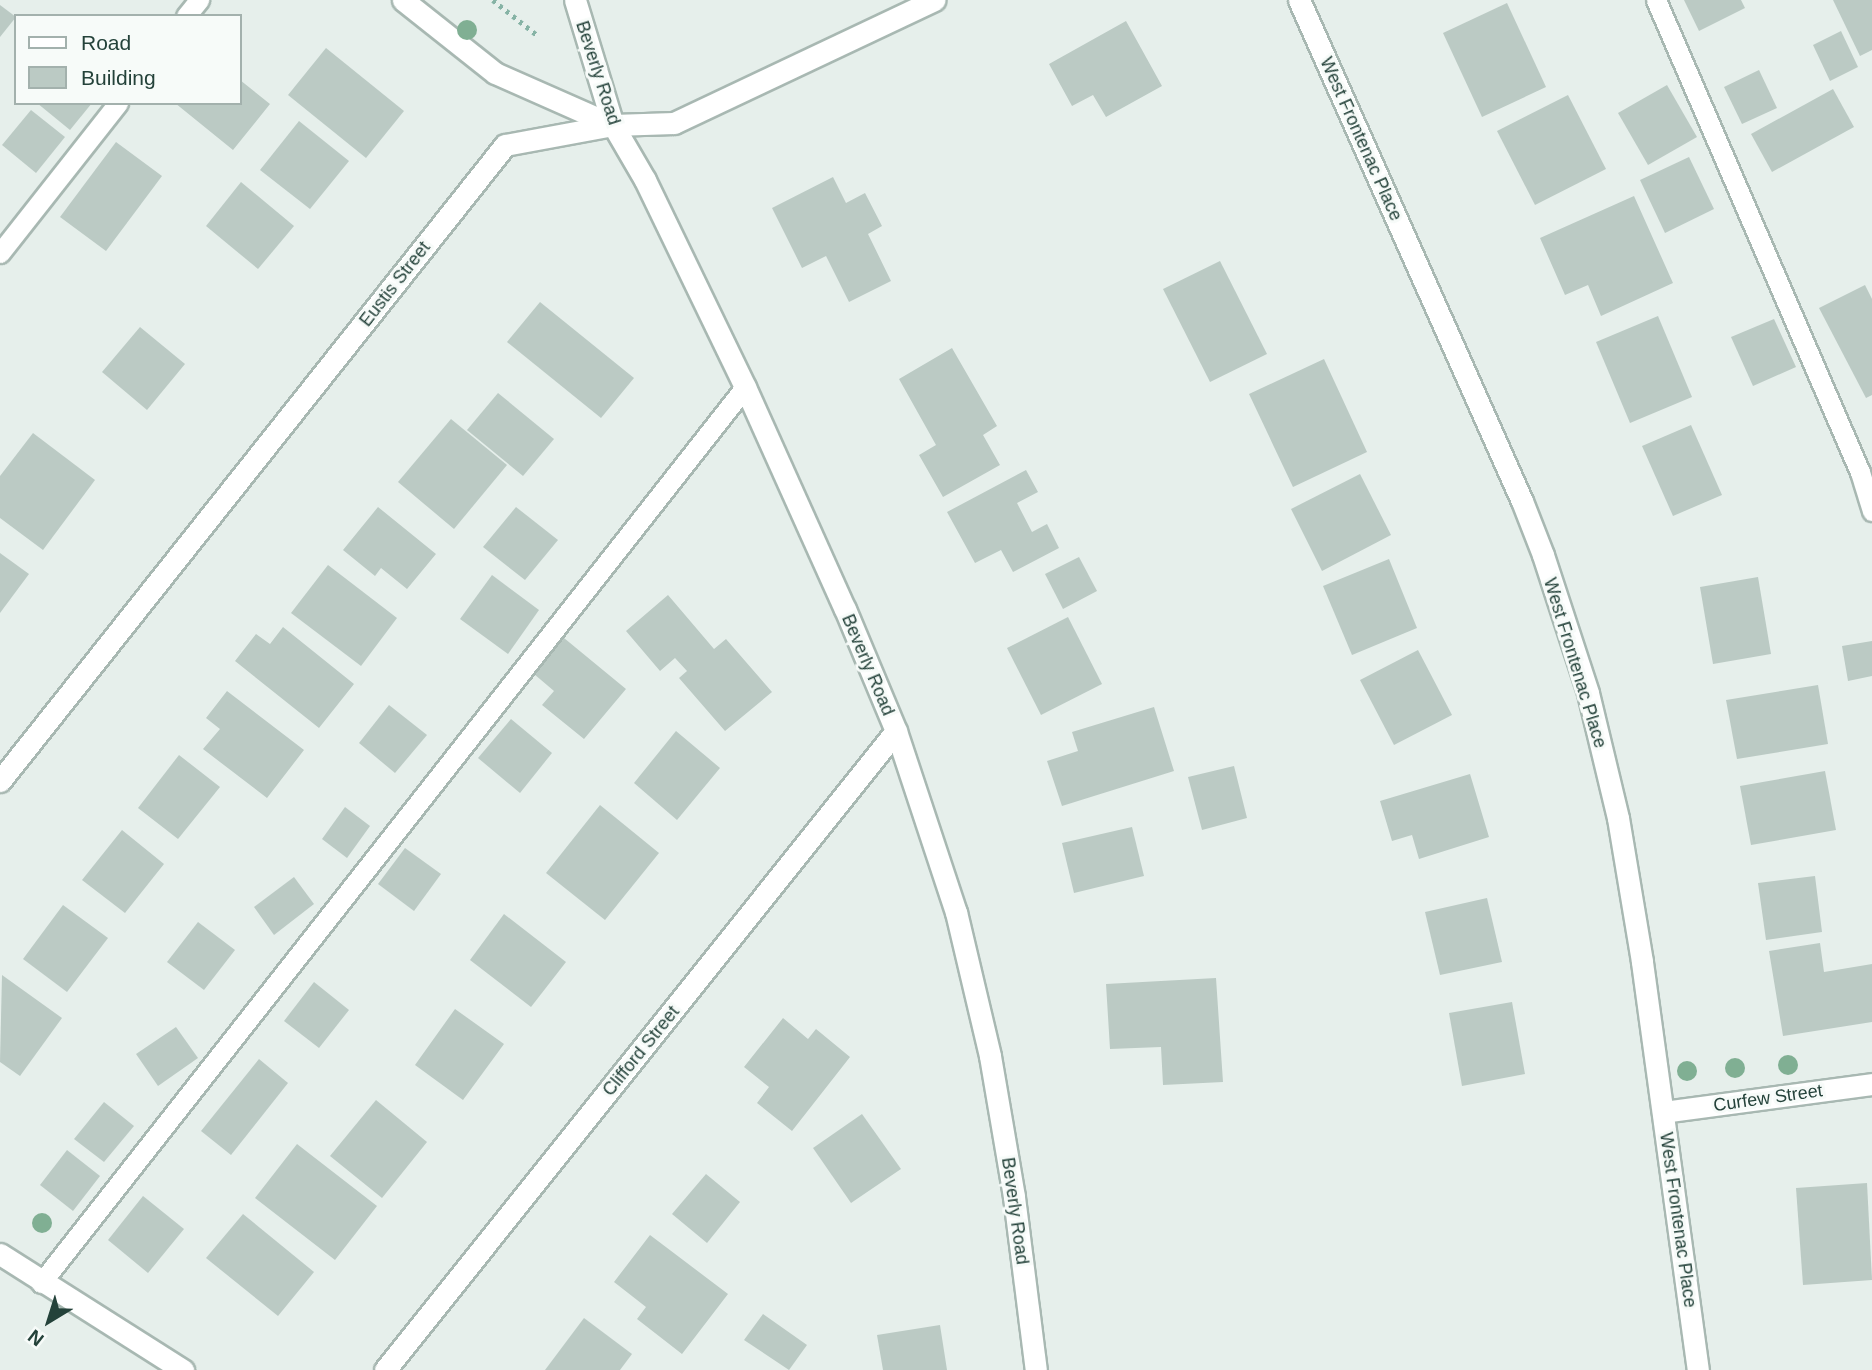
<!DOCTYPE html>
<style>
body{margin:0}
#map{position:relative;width:1872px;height:1370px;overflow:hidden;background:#e6efeb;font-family:Arial,sans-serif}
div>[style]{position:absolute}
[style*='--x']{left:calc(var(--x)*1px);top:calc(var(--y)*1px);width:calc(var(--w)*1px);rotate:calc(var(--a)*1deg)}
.building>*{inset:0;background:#bbcac4}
.path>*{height:4.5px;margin-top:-2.25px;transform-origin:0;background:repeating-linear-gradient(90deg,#86b3a5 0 3.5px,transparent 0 8.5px)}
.roads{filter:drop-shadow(2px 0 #a8b8b2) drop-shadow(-2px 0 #a8b8b2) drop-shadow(0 2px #a8b8b2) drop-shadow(0 -2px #a8b8b2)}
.service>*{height:19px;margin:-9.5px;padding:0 9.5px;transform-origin:9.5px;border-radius:9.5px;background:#fff}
.minor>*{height:21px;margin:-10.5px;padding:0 10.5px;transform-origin:10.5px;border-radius:10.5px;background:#fff}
.trees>*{width:20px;height:20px;margin:-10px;border-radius:50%;background:#80af93}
span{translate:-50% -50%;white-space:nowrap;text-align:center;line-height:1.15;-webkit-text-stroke:6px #f7fbf9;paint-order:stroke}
.street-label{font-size:18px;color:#24423a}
.legend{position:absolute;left:14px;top:14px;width:228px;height:91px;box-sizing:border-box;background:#f7fbf9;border:2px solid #a3b1ad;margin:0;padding:9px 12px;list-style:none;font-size:21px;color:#24423a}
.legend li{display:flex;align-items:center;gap:14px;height:35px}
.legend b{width:35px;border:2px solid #a3b1ad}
.north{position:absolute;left:14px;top:1286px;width:70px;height:70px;-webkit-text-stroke:5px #f7fbf9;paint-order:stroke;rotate:218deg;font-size:19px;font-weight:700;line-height:28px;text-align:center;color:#24423a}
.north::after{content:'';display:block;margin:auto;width:24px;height:32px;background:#24423a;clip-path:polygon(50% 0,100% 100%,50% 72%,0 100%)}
</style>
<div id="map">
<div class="building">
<i style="clip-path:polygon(1684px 0,1741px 0,1745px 8px,1699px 31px)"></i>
<i style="clip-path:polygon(1833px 0,1872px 0,1872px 50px,1860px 56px)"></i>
<i style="clip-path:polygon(1507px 3px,1546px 87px,1482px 117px,1443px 33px)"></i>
<i style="clip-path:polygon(0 5px,16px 17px,0 37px)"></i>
<i style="clip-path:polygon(1126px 21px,1162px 86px,1106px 117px,1093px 95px,1072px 106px,1049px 64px)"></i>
<i style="clip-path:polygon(1841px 31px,1858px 67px,1830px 81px,1813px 45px)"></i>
<i style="clip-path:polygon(326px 48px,404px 111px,366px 158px,288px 95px)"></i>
<i style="clip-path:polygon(1759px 70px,1777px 108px,1742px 124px,1724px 87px)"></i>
<i style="clip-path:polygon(240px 80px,270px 104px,233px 150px,175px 103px,240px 103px)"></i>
<i style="clip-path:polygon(1667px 85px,1697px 137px,1648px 165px,1618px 113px)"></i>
<i style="clip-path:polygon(1833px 89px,1854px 127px,1772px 172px,1751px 134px)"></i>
<i style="clip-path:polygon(1568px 95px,1606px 169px,1535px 205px,1497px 131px)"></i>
<i style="clip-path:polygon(37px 103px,92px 103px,70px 130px)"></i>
<i style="clip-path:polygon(31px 110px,65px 137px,36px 173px,2px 145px)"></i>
<i style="clip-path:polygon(299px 121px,349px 161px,310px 209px,260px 170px)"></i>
<i style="clip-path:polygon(116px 142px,162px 176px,106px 251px,60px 217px)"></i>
<i style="clip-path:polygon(1689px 157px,1714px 209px,1665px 233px,1640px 180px)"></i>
<i style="clip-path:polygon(833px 177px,846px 203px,865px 193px,882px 226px,868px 234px,891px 281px,849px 302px,826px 256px,802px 268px,772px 208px)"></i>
<i style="clip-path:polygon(241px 182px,294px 226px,258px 269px,206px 226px)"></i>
<i style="clip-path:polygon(1634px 196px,1673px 283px,1601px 316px,1588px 285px,1565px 295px,1540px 238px)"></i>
<i style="clip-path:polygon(1220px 261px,1267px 354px,1210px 382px,1163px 289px)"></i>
<i style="clip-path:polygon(1865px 285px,1872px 299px,1872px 395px,1866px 398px,1819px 308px)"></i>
<i style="clip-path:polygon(540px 302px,634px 378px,601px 418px,507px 342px)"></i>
<i style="clip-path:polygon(1658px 316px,1692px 397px,1630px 423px,1596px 342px)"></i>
<i style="clip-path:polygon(1774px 319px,1796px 367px,1753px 386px,1731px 337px)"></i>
<i style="clip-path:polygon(140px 327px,185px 364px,147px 410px,102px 372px)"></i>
<i style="clip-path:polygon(952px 348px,997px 426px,983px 435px,1000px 465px,943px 497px,919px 455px,936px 445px,899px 379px)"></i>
<i style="clip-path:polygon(1324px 359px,1367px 452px,1293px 487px,1249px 394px)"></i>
<i style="clip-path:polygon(498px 393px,554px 439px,523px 476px,467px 430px)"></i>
<i style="clip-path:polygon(451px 419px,507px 465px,454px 529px,398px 482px)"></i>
<i style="clip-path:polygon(1691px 425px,1722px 495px,1673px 516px,1642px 446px)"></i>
<i style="clip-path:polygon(33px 433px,95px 480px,43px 550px,0 518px,0 476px)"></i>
<i style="clip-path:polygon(1026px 470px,1038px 492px,1017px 503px,1032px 532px,1047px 524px,1059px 548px,1013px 572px,1001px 550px,975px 563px,947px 512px)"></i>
<i style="clip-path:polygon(1360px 474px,1391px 535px,1322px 571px,1291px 509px)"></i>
<i style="clip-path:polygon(378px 507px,436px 554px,407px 589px,381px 568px,375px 576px,343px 550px)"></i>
<i style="clip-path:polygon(516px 507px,558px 540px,525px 580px,483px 547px)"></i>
<i style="clip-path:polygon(0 553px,29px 574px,0 613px)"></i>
<i style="clip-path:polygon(1079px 557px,1097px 591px,1063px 609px,1045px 574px)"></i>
<i style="clip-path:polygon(1389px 559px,1417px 628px,1352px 655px,1323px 586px)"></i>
<i style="clip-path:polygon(328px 565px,397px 618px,361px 666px,291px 613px)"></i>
<i style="clip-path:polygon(492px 575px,539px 610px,508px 654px,460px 619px)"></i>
<i style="clip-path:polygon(1758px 577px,1771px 654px,1713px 664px,1700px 587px)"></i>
<i style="clip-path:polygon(668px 595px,714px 649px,726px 639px,772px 692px,725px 731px,679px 678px,687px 671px,675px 658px,660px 671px,626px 631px)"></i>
<i style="clip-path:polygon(1068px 617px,1102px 684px,1041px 715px,1007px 648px)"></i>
<i style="clip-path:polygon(283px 627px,354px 684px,319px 728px,235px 661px,256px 634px,270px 644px)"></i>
<i style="clip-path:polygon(564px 638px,626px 689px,584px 739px,542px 705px,554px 691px,534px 674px)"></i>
<i style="clip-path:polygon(1872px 641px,1872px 676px,1848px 681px,1842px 646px)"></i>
<i style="clip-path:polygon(1418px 650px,1452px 715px,1394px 745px,1360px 680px)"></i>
<i style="clip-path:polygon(1818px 685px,1828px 744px,1737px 759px,1726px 700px)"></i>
<i style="clip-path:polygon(227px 691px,304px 750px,267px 798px,203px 749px,220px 729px,206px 718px)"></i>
<i style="clip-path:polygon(389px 705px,427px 735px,395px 773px,359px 743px)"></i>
<i style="clip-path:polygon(1154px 707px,1174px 771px,1062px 806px,1047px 761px,1078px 751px,1072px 732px)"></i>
<i style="clip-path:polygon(511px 719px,552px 753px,520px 793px,478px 758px)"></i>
<i style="clip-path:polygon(676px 731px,720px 768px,677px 820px,634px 783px)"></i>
<i style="clip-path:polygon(179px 755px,220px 787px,178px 839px,138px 808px)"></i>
<i style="clip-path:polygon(1234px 766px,1247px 818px,1202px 830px,1188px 777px)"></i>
<i style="clip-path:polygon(1825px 771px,1836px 830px,1751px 845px,1740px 786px)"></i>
<i style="clip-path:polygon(1470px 774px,1489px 837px,1419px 859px,1412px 835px,1392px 841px,1380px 801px)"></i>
<i style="clip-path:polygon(600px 805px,659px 853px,605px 920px,546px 873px)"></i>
<i style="clip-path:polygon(345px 807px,370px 826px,347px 858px,322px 839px)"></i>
<i style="clip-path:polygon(1132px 827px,1144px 876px,1074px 893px,1062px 843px)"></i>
<i style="clip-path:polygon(122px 830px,164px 864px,125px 913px,82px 880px)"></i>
<i style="clip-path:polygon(405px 848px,441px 874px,414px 911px,378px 884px)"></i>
<i style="clip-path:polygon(1815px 876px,1822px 932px,1766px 940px,1758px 883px)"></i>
<i style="clip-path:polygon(294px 877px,314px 904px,274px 935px,254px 907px)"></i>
<i style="clip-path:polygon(1487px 898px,1502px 962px,1440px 975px,1425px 912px)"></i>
<i style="clip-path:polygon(63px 905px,108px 938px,67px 992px,23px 959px)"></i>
<i style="clip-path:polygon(504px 914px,566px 962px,531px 1007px,470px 960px)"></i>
<i style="clip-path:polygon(198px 922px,235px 950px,204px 990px,167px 962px)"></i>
<i style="clip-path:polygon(1820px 943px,1824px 972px,1872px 964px,1872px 1022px,1783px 1036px,1769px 951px)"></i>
<i style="clip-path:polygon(2px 975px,62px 1018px,20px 1076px,0 1062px)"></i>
<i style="clip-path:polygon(1216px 978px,1223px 1082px,1163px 1085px,1161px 1047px,1110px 1049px,1106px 984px)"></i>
<i style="clip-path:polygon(314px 982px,349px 1010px,319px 1048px,284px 1021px)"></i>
<i style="clip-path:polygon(1512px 1002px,1525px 1074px,1462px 1086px,1449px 1013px)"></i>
<i style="clip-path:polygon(455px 1009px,504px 1044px,463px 1100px,415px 1065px)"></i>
<i style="clip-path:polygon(783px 1018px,808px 1039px,816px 1029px,850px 1057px,792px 1131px,757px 1103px,769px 1087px,744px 1067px)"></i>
<i style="clip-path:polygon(176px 1027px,198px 1058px,158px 1086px,136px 1054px)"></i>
<i style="clip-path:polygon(259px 1059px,288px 1083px,231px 1155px,201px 1131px)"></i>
<i style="clip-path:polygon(376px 1100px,427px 1142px,382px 1198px,330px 1156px)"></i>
<i style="clip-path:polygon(104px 1102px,134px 1126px,104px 1162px,74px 1139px)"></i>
<i style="clip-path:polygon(862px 1114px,901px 1169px,851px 1203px,813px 1148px)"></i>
<i style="clip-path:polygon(297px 1144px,377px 1206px,335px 1260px,255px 1198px)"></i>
<i style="clip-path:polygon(67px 1150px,100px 1176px,73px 1211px,40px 1185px)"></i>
<i style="clip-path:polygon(706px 1174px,740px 1202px,707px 1243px,672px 1214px)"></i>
<i style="clip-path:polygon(1867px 1183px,1872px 1280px,1803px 1285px,1796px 1188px)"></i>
<i style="clip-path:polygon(143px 1196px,184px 1229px,148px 1273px,108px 1240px)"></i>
<i style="clip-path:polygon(243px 1214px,314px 1272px,278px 1316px,206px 1258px)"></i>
<i style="clip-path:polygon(650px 1235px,728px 1294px,682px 1354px,637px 1319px,646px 1307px,614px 1282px)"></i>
<i style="clip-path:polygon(763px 1314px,807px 1345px,789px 1370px,744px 1340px)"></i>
<i style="clip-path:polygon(584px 1318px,632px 1354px,620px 1370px,545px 1370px)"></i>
<i style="clip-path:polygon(940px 1325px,947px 1370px,883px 1370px,877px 1335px)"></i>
</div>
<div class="path">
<i style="--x:493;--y:0;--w:56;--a:38.5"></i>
</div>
<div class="roads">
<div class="service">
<i style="--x:1656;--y:0;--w:514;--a:66.63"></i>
<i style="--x:1860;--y:472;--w:41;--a:72.9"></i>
<i style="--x:186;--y:16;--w:21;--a:-51"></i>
<i style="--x:0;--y:253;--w:191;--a:-51.8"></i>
<i style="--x:41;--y:1283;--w:1139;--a:-51.84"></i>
</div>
<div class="minor">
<i style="--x:403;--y:0;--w:117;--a:38.4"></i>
<i style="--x:495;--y:73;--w:129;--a:23.8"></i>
<i style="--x:575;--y:0;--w:131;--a:73.1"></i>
<i style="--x:613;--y:125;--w:64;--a:59.8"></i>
<i style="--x:645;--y:180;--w:230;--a:64.2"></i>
<i style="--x:745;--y:387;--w:243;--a:65.8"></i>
<i style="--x:845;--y:609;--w:132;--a:67.3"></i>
<i style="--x:896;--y:731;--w:191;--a:71.7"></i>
<i style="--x:956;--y:912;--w:148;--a:76.7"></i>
<i style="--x:990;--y:1056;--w:143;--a:80.3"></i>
<i style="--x:1014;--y:1197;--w:174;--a:82.8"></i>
<i style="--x:1299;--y:0;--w:548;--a:66.01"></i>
<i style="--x:1522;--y:501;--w:58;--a:68.7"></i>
<i style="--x:1543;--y:555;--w:145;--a:71.9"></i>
<i style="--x:1588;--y:693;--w:129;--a:76.5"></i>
<i style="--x:1618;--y:818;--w:146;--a:80.5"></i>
<i style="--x:1642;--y:962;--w:412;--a:82.2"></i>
<i style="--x:0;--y:781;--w:812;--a:-51.55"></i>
<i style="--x:505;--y:145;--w:110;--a:-10.5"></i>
<i style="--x:613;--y:125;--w:61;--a:-1.9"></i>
<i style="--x:674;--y:123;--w:288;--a:-25.3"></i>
<i style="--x:1663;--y:1112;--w:211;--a:-7.6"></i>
<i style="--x:0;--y:1254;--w:217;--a:32.4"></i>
<i style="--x:385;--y:1370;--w:818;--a:-51.35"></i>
</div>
</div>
<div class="trees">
<i style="left:467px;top:30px"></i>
<i style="left:1788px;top:1065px"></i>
<i style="left:1735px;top:1068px"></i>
<i style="left:1687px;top:1071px"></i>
<i style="left:42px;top:1223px"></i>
</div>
<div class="street-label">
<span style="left:598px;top:73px;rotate:72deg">Beverly Road</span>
<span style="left:1361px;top:139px;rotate:66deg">West Frontenac Place</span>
<span style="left:395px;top:284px;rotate:-52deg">Eustis Street</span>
<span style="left:1575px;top:663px;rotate:73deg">West Frontenac Place</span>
<span style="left:868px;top:665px;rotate:67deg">Beverly Road</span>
<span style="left:641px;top:1051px;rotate:-51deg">Clifford Street</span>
<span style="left:1768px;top:1098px;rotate:-8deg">Curfew Street</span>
<span style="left:1015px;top:1211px;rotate:82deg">Beverly Road</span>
<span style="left:1678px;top:1220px;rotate:82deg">West Frontenac Place</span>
</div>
<ul class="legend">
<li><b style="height:9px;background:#fff"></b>Road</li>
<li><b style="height:19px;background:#bbcac4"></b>Building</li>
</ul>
<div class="north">N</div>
</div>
